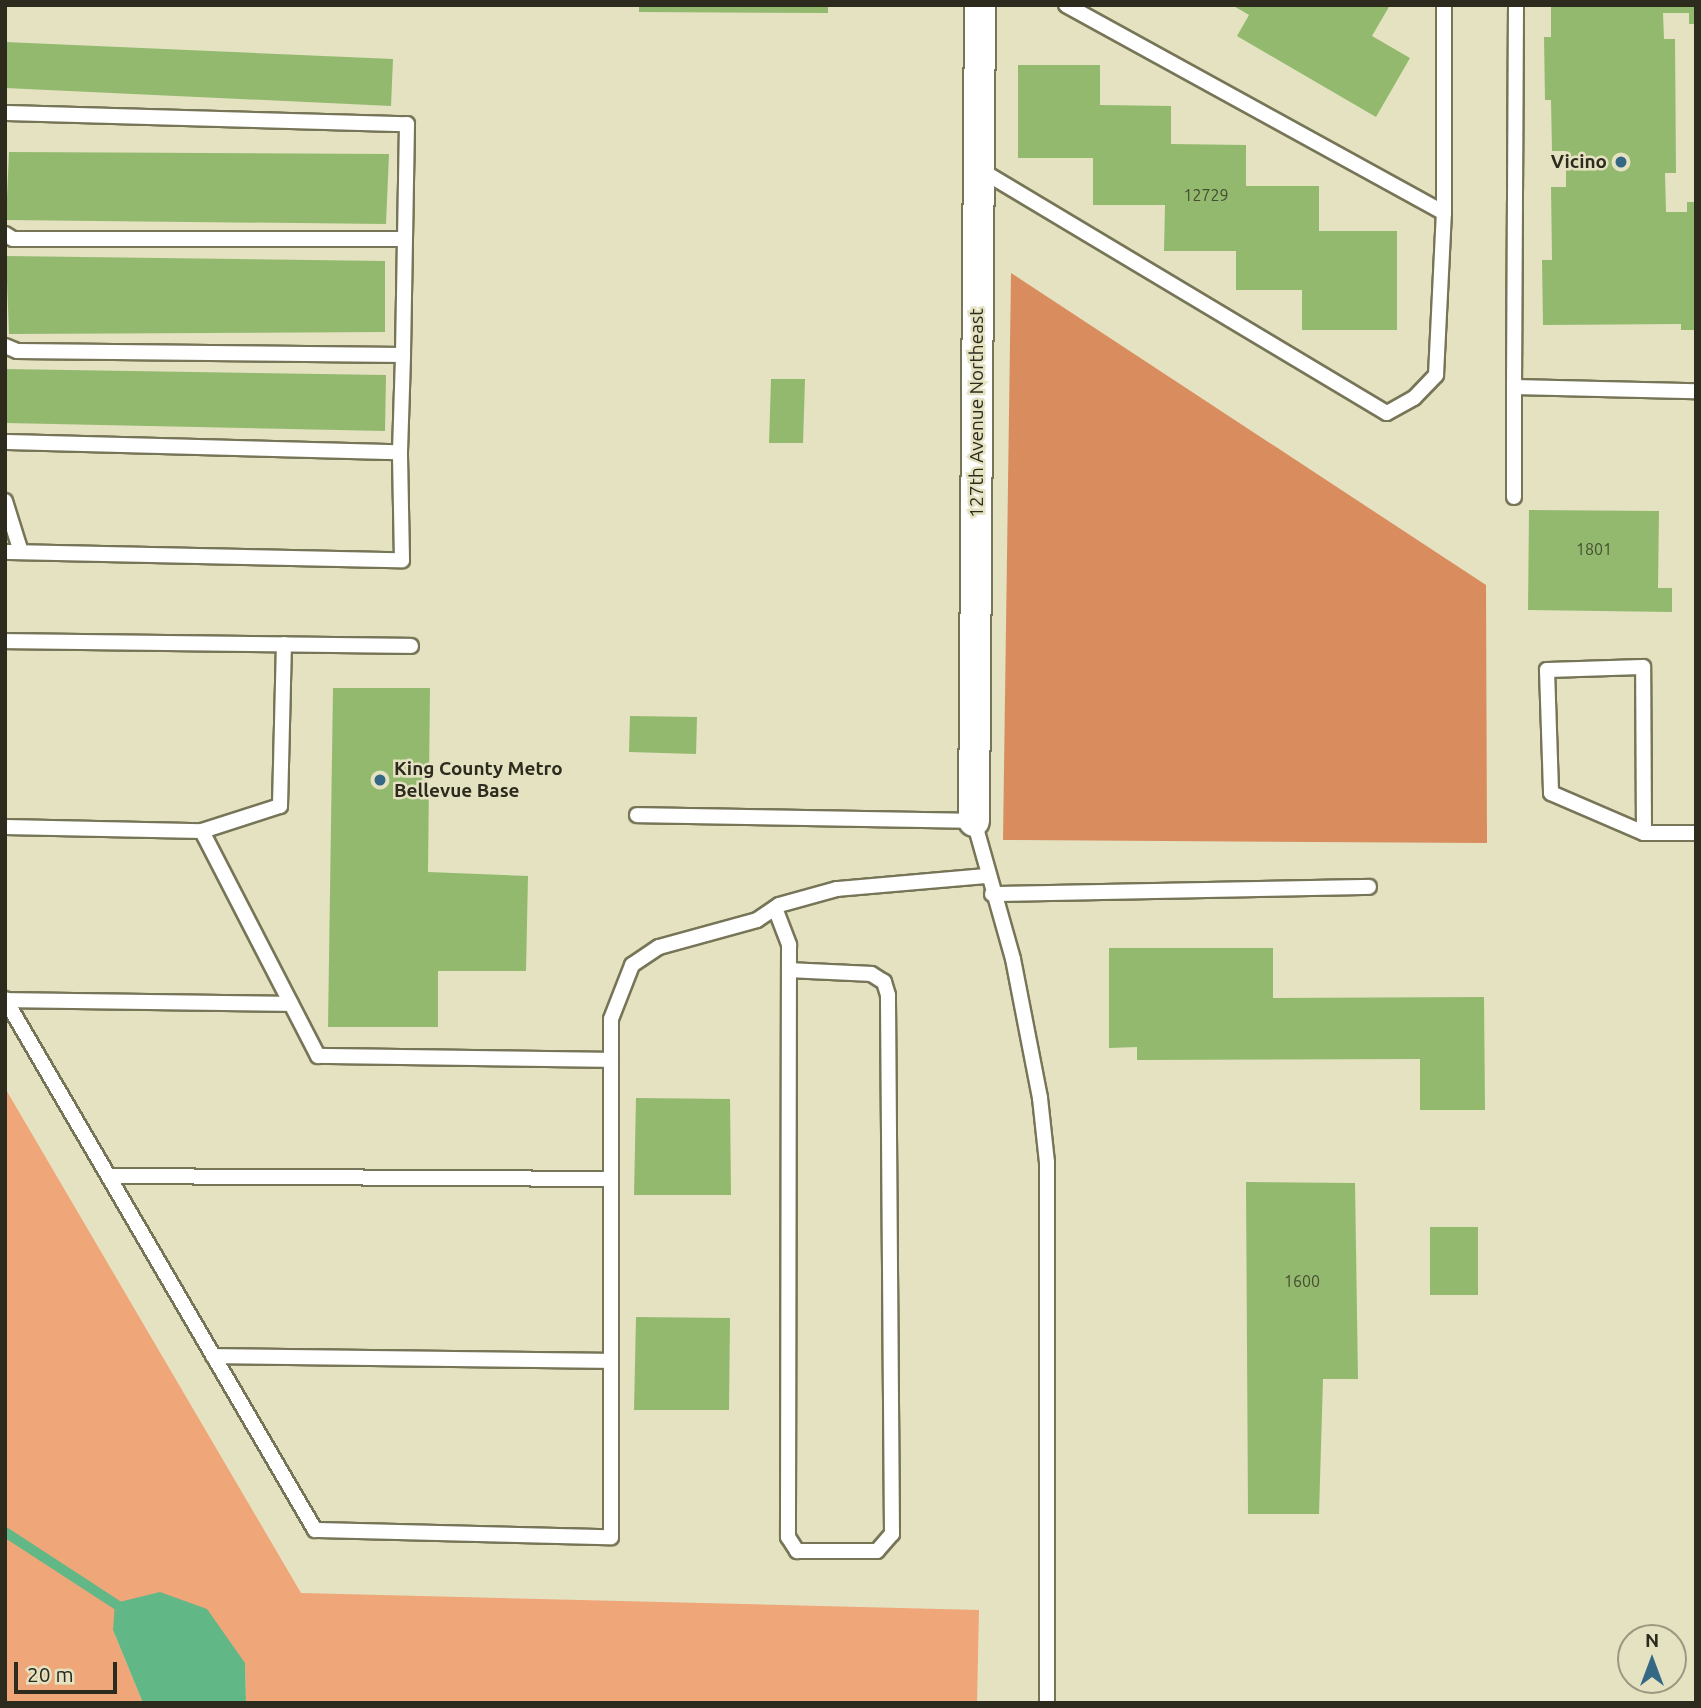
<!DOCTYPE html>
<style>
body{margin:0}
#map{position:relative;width:1701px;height:1708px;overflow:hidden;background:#e4e2c1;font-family:Ubuntu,sans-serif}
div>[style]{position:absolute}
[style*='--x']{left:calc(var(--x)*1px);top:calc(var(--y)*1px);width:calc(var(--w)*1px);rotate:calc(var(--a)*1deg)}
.green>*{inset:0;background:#efa679}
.forest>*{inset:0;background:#d98d5f}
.water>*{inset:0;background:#62b786}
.stream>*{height:10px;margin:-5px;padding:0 5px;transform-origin:5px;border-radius:5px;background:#62b786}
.building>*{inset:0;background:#93b96e}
.roads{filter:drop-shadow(2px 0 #777557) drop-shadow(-2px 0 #777557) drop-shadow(0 2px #777557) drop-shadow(0 -2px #777557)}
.lane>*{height:14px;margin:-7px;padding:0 7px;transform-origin:7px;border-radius:7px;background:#fff}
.street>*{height:30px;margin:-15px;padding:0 15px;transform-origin:15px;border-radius:15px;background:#fff}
.dots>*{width:19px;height:19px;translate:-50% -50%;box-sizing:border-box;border:4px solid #e4e2c1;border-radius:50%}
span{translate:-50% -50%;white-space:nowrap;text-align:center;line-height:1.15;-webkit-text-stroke:5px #e4e2c1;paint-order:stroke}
.number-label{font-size:16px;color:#464e32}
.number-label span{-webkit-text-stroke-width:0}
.poi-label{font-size:19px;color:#2c2b1e;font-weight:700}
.right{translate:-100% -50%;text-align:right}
.left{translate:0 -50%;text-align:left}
.street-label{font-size:19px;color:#2c2b1e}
.frame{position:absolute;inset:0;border:7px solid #2c2b1e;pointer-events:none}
.north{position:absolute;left:1617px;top:1624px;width:70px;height:70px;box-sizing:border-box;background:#e4e2c1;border:2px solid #9a9980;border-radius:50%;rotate:0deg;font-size:19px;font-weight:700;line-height:28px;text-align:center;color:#2c2b1e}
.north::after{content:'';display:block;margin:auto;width:24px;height:32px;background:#356885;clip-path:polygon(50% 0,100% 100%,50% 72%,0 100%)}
.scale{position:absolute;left:14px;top:1662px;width:103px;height:32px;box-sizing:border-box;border:4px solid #2c2b1e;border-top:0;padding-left:9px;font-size:21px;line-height:24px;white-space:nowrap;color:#2c2b1e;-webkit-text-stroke:5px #e4e2c1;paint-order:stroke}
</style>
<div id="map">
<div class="green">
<i style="clip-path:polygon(5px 1088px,301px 1593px,979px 1610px,977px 1703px,246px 1703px,245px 1663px,113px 1630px,143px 1703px,5px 1703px)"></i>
</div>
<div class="forest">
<i style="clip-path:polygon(1011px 273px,1486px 585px,1487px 843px,1003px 840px)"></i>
</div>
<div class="water">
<i style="clip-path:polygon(160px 1592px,207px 1609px,245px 1663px,246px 1703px,143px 1703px,113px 1630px,115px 1603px)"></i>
</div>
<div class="stream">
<i style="--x:5;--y:1532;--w:145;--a:33.1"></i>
</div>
<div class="building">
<i style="clip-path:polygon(639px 5px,828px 5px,828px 13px,639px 12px)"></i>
<i style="clip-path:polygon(1232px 5px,1390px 5px,1372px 36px,1410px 58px,1376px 117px,1237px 36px,1249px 15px)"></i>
<i style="clip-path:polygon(1551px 5px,1696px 5px,1696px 24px,1689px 24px,1689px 13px,1663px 13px,1664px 39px,1675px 39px,1676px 173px,1665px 173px,1666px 212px,1687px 212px,1687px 202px,1696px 202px,1696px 330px,1681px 330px,1681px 324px,1543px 325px,1542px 260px,1552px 260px,1551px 187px,1566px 187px,1566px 151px,1552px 151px,1551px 100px,1545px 100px,1544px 37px,1551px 37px)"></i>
<i style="clip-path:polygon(5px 42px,393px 59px,391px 106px,5px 88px)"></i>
<i style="clip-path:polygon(1018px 65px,1100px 65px,1100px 105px,1171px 106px,1171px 144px,1246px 145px,1246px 186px,1319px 186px,1319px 231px,1397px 231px,1397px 330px,1302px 330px,1302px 290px,1236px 290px,1236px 251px,1164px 251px,1165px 205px,1093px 205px,1093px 158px,1018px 158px)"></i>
<i style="clip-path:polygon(9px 152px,389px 154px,386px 224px,6px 220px)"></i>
<i style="clip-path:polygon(6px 256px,385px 261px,385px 332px,9px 334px)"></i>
<i style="clip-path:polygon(5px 369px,386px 375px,385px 431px,6px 423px)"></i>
<i style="clip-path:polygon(771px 379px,805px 379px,803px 443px,769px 443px)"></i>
<i style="clip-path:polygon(1529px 510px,1659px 511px,1658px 588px,1672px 588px,1672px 612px,1528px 610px)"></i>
<i style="clip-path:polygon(333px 688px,430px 688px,428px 872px,528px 876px,526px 971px,438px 971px,438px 1027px,328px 1027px)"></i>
<i style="clip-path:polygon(630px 716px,697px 717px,696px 754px,629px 752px)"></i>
<i style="clip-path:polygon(1109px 948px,1273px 948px,1273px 998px,1484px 997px,1485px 1110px,1420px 1110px,1420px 1059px,1137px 1060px,1137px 1047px,1109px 1048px)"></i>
<i style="clip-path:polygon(636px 1098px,730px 1099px,731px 1195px,634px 1195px)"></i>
<i style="clip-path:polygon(1246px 1182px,1355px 1183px,1358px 1379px,1323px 1379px,1319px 1514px,1248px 1514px)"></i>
<i style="clip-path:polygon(1430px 1227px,1478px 1227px,1478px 1295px,1430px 1295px)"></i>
<i style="clip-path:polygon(636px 1317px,730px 1318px,729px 1410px,634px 1410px)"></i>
</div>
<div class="roads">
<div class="lane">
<i style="--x:1066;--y:5;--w:431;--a:28.8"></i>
<i style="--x:1516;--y:5;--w:382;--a:90.3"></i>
<i style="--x:1514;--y:387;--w:182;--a:1.3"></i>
<i style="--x:5;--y:113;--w:402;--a:1.6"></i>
<i style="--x:407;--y:124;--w:231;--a:91"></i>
<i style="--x:403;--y:355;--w:386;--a:-179.4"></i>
<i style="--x:17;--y:351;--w:13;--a:-157"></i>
<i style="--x:979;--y:169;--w:475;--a:30.9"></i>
<i style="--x:1387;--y:413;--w:31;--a:-29"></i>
<i style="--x:1414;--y:398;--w:32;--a:-46"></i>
<i style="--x:1436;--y:375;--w:162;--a:-87.2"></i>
<i style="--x:1444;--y:213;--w:208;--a:-90"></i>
<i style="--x:5;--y:234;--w:9;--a:32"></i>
<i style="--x:13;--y:239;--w:392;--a:0"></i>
<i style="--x:1514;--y:387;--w:110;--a:90"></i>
<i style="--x:5;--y:442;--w:395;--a:1.5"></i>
<i style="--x:400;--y:452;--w:97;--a:-88.2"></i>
<i style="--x:5;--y:501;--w:53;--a:72.6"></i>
<i style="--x:5;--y:552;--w:397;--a:1.2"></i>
<i style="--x:402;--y:560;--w:108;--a:-91.1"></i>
<i style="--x:5;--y:641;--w:406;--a:0.7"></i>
<i style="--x:637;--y:815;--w:337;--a:1"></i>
<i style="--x:974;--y:821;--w:143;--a:74.2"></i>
<i style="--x:1013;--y:959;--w:142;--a:79"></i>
<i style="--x:1040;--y:1098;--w:64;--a:83.8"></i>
<i style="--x:1047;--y:1162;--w:541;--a:90"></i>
<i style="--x:5;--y:827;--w:197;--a:1.2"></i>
<i style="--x:202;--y:831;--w:82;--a:-17.8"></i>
<i style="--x:280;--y:806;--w:162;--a:-88.6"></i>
<i style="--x:1644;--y:833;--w:166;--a:-90.3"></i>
<i style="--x:1643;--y:667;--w:96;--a:178.2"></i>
<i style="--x:1547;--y:670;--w:123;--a:88.1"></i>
<i style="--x:1551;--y:793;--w:101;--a:23.3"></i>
<i style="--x:1644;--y:833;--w:52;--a:0"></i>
<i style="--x:992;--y:894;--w:377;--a:-1.1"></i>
<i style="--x:775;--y:908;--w:40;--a:69"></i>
<i style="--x:789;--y:945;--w:592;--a:90.1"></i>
<i style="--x:788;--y:1537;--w:17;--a:57"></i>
<i style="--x:797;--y:1551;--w:80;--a:0"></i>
<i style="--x:877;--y:1551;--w:23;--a:-49"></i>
<i style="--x:892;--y:1534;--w:539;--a:-90.43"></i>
<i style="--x:888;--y:995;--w:14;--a:-107"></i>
<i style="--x:884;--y:982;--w:15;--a:-148"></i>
<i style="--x:871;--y:974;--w:82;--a:-177.2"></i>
<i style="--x:5;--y:999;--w:615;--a:59.72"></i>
<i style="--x:315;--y:1530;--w:296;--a:1.4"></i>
<i style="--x:611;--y:1537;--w:477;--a:-90"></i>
<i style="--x:611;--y:1060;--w:293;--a:-179.2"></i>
<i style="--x:318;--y:1056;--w:253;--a:-117.3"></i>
<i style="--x:6;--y:1000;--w:285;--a:0.8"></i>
<i style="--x:611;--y:1060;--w:41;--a:-90"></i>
<i style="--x:611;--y:1019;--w:58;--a:-68.7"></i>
<i style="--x:632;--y:965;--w:32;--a:-34"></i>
<i style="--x:659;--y:947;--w:102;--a:-15.4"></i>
<i style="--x:757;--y:920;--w:27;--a:-34"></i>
<i style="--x:779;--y:905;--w:60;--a:-15.4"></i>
<i style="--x:837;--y:889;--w:151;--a:-5"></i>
<i style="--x:109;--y:1176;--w:502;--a:0.34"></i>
<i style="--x:213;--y:1356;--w:398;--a:0.7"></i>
</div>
<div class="street">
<i style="--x:974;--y:821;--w:816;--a:-89.58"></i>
</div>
</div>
<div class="dots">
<i style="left:1621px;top:162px;background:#356885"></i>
<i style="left:380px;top:780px;background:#356885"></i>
</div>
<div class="number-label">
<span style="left:1206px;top:195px">12729</span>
<span style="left:1594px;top:549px">1801</span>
<span style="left:1302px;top:1281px">1600</span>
</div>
<div class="poi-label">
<span class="right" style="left:1607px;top:162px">Vicino</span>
<span class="left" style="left:394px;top:780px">King County Metro<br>Bellevue Base</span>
</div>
<div class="street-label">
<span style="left:977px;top:413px;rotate:-90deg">127th Avenue Northeast</span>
</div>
<div class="frame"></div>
<div class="north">N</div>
<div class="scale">20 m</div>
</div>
